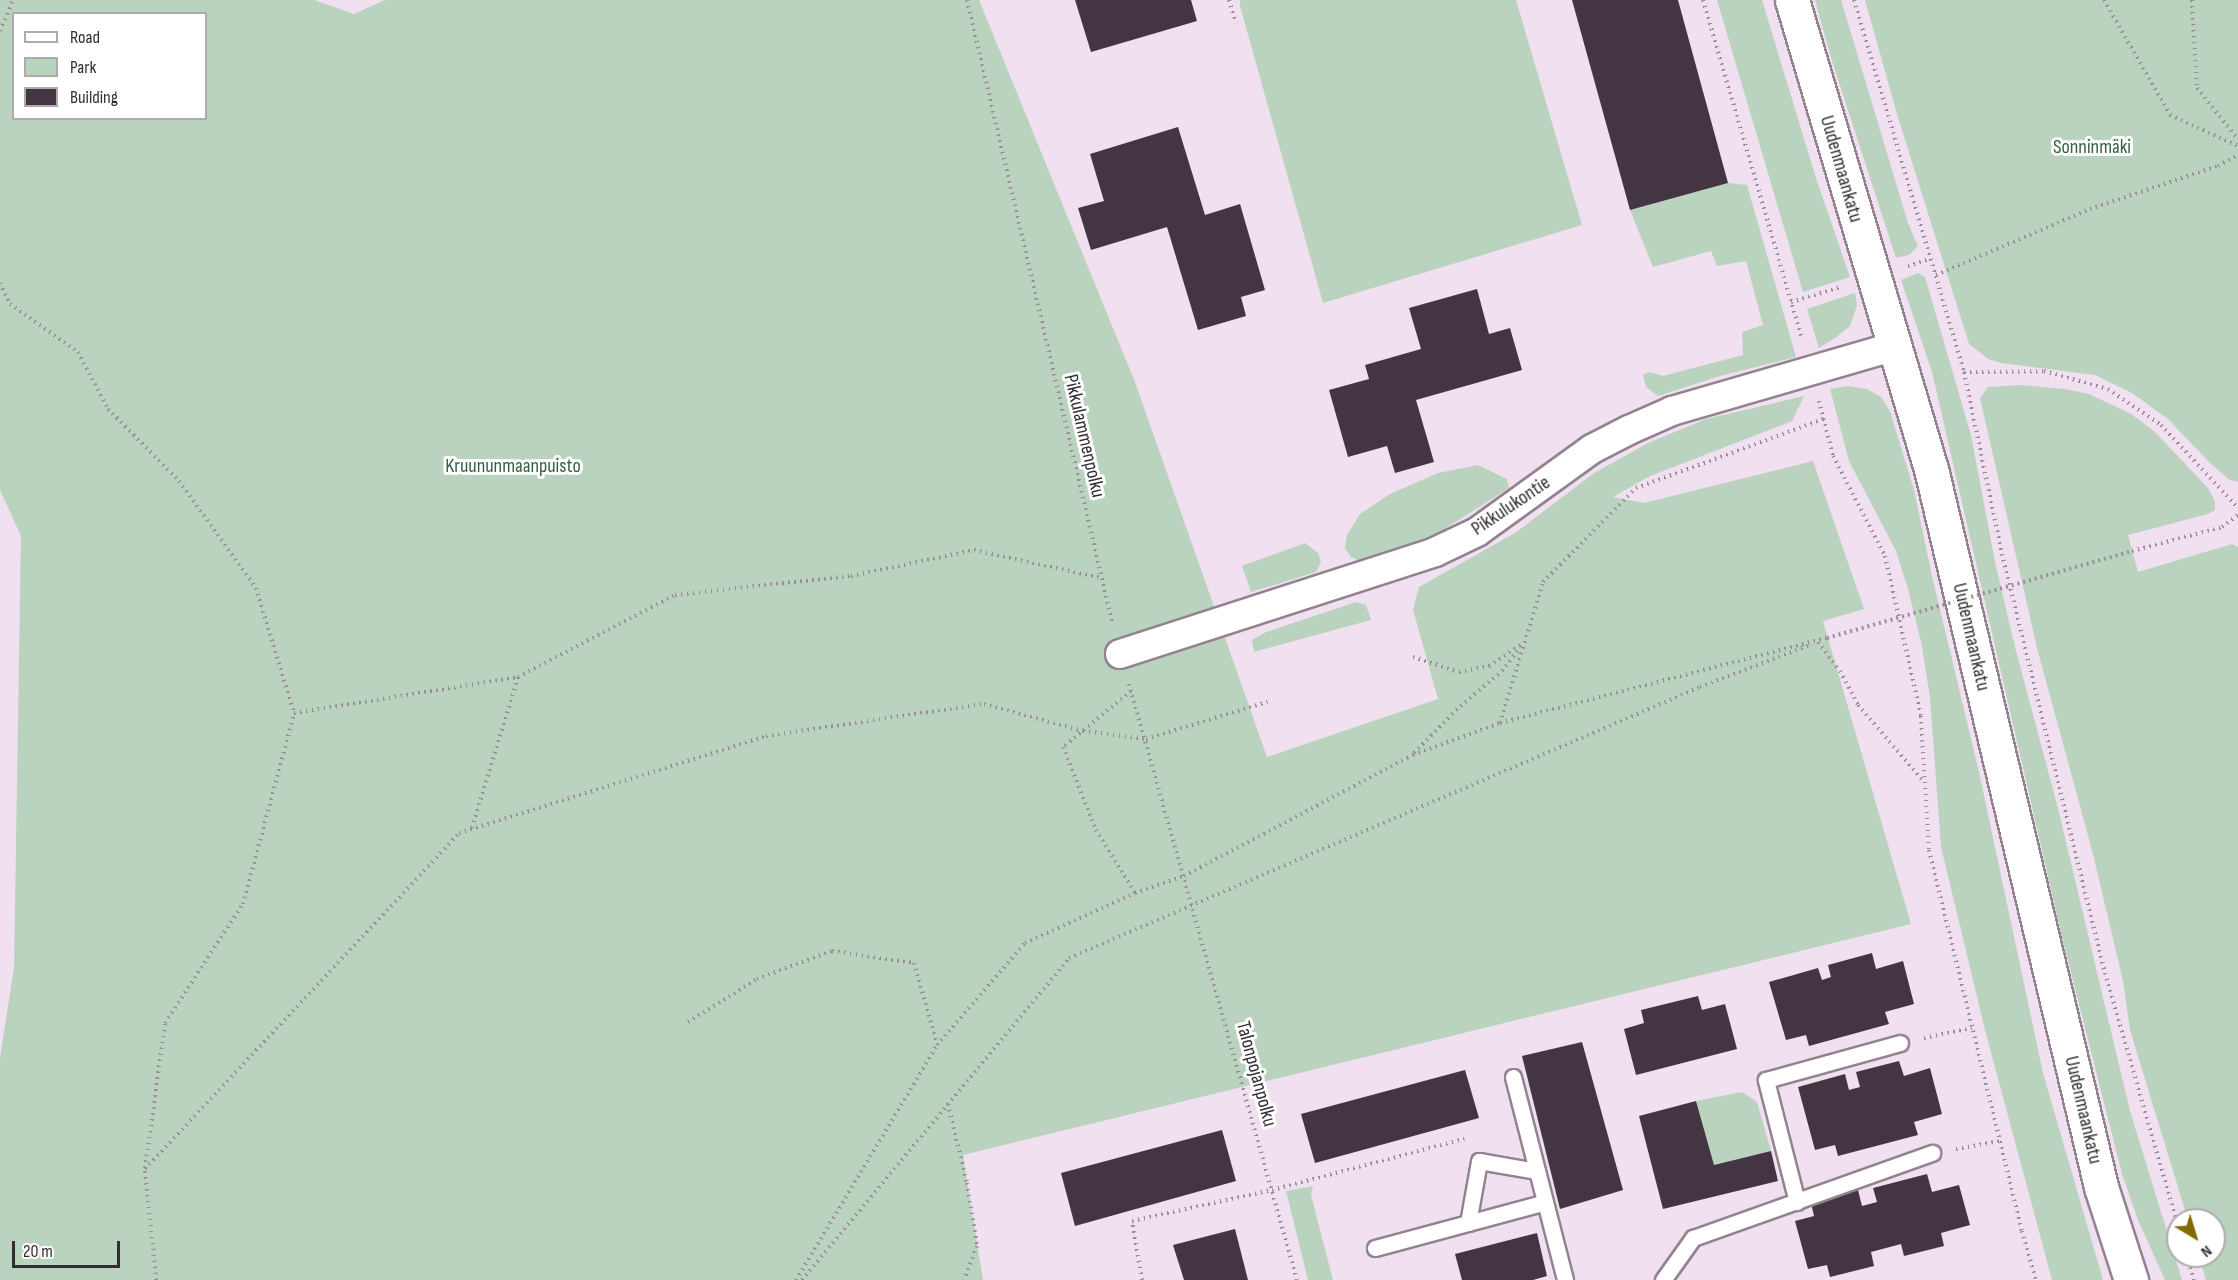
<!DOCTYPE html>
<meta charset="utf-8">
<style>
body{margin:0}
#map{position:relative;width:2238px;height:1280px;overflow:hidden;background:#f1e0ef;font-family:"Sofia Sans Condensed",sans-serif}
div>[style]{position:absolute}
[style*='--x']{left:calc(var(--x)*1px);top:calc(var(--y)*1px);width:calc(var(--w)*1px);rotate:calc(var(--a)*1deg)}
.green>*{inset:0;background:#b9d3bf}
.building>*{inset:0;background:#433642}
.path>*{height:4px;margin-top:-2px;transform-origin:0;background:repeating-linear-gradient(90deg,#998d98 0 1.5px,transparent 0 6px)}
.roads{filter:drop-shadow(2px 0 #938391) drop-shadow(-2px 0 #938391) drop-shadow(0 2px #938391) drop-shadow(0 -2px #938391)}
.service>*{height:15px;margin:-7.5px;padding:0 7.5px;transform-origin:7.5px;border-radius:7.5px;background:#fff}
.minor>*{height:28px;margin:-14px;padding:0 14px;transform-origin:14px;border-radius:14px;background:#fff}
.secondary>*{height:33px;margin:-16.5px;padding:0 16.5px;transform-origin:16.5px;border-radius:16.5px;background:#fff}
.path-bridge>*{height:4px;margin-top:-2px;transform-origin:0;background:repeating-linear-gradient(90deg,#998d98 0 1.5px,transparent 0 6px)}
span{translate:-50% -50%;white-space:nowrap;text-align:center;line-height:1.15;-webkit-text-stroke:6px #fff;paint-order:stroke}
.park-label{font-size:20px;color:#336042}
.street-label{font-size:20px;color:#332d33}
.legend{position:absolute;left:12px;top:12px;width:195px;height:108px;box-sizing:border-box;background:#fff;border:2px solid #adabad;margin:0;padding:8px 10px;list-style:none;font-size:18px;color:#332d33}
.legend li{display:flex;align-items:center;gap:12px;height:30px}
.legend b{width:30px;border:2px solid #adabad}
.north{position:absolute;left:2166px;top:1208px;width:60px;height:60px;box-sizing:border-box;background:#fff;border:2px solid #adabad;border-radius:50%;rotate:142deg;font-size:16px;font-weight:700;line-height:24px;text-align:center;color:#332d33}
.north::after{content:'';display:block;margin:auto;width:21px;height:27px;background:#836a03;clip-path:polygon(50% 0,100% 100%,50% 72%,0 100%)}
.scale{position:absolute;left:12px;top:1241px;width:108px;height:27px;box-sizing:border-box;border:3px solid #332d33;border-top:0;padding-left:8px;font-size:18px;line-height:21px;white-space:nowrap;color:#332d33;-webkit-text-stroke:4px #fff;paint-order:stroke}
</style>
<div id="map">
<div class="green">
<i style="clip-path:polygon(evenodd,0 0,314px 0,354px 14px,385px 0,979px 0,1135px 382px,1267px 757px,1438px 699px,1413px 610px,1419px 587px,1515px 533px,1594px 473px,1648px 443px,1706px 419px,1804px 396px,1792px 421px,1650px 476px,1613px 497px,1644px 503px,1813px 461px,1864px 609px,1823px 621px,1911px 924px,963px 1155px,983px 1280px,0 1280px,0 1058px,14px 968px,21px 536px,0 490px,0 0,14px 14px,206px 14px,206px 118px,14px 118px,14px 14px)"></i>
<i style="clip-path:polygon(1240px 0,1516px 0,1582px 225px,1323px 303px,1240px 6px)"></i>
<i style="clip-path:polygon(1717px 0,1762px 0,1816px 178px,1850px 277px,1803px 292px)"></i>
<i style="clip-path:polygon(1815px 0,1841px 0,1908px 223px,1918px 246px,1909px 255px,1896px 258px,1832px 61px)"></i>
<i style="clip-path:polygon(1865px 0,2238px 0,2238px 482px,2230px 480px,2211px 464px,2168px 419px,2132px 393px,2095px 375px,2001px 363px,1988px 359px,1969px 344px,1897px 114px)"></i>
<i style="clip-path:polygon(1728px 183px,1747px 185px,1796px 357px,1720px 376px,1658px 396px,1646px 387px,1643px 375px,1649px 372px,1663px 376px,1743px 355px,1742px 332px,1763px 325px,1746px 261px,1717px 266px,1711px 251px,1653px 267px,1630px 210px)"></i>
<i style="clip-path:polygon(1918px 273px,1925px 277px,1971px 435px,1995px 562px,2015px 647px,2058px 808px,2130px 1111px,2182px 1280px,2165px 1280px,2138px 1220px,2122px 1174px,2061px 933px,1932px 372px,1901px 280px)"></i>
<i style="clip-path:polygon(1855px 293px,1857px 306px,1850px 326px,1835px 338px,1819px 348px,1807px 309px)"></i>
<i style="clip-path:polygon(2021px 385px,2065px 389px,2089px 394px,2131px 414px,2154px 431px,2208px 488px,2215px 502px,2215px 510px,2208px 514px,2128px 535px,2138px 572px,2232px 544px,2238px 547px,2238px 1280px,2206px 1280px,2199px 1256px,2214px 1256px,2214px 1220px,2188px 1220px,2130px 1030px,2123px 981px,2093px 854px,2037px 648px,1980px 398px,1988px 387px)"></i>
<i style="clip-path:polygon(1847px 386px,1867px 389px,1881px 397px,1890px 411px,1914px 490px,1932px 576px,1979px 772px,2043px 1073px,2103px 1280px,2052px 1280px,1985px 1030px,1941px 847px,1930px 698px,1922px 646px,1908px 589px,1896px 551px,1849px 461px,1830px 389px)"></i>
<i style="clip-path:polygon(1478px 465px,1507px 479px,1509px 488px,1443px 530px,1406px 546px,1360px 561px,1351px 557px,1345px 548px,1347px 535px,1360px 514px,1390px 494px,1438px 473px)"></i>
<i style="clip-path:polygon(1305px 543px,1318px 553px,1321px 562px,1316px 572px,1251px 592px,1242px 566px)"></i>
<i style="clip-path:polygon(1356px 602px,1366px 605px,1371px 620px,1254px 652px,1252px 640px,1266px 632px)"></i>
<i style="clip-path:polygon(1742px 1092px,1757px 1102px,1771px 1151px,1714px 1165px,1696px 1101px)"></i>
<i style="clip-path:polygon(1313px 1186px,1311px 1195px,1333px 1280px,1308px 1280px,1286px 1191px)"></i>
</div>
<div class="building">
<i style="clip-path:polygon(1075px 0,1191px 0,1197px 21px,1091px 52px)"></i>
<i style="clip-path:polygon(1572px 0,1678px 0,1728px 183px,1630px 210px)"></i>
<i style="clip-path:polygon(1178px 127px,1205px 215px,1240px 204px,1265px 290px,1241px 297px,1246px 316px,1198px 330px,1167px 227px,1091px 250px,1078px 208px,1104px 201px,1090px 154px)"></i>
<i style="clip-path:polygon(1477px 289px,1489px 334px,1510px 328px,1522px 370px,1416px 400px,1434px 462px,1395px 473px,1387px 446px,1348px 457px,1329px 390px,1369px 379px,1365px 365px,1421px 349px,1409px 308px)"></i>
<i style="clip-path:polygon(1872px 953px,1876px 969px,1903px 961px,1914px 1004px,1885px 1012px,1889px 1024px,1809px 1046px,1806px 1035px,1786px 1040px,1769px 982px,1818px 968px,1822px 980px,1831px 977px,1828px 965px)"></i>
<i style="clip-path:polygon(1698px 996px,1702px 1010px,1725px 1004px,1737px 1049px,1636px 1075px,1624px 1029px,1644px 1023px,1641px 1010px)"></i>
<i style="clip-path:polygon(1582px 1042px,1623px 1190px,1560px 1209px,1522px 1056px)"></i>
<i style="clip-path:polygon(1899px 1061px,1904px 1076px,1930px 1068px,1942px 1114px,1914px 1122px,1918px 1135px,1838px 1156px,1835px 1145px,1815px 1150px,1798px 1087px,1845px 1074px,1849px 1090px,1860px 1087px,1856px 1072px)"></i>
<i style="clip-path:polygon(1465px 1070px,1479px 1118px,1315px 1163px,1301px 1114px)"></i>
<i style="clip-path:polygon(1696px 1101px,1714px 1165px,1771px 1151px,1778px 1181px,1663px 1209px,1639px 1116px)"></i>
<i style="clip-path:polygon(1222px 1130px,1236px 1181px,1075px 1226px,1061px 1173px)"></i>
<i style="clip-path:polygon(1927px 1174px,1932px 1192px,1959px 1185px,1970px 1225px,1941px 1233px,1944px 1246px,1904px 1256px,1901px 1244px,1871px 1252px,1874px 1266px,1830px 1277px,1827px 1265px,1808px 1269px,1795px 1221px,1814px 1216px,1811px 1203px,1858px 1190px,1862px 1206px,1877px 1202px,1873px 1188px)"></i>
<i style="clip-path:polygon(1235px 1229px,1248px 1280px,1184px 1280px,1173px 1245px)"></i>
<i style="clip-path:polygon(1537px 1233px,1547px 1276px,1533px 1280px,1462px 1280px,1455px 1254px)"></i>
</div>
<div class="path">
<i style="--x:967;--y:0;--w:639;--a:76.88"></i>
<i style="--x:1229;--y:0;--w:24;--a:73"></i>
<i style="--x:1703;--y:0;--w:353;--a:73.7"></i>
<i style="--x:1854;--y:0;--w:388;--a:73.5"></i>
<i style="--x:1964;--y:372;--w:186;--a:78.2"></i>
<i style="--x:2002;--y:554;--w:431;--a:76.2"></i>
<i style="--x:2105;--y:973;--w:263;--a:73.9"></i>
<i style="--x:2104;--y:0;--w:133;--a:60.1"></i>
<i style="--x:2170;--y:115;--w:75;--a:24.5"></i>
<i style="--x:2192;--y:0;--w:88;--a:86.7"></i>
<i style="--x:2197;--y:88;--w:65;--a:51.2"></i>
<i style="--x:0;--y:31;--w:34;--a:-67"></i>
<i style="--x:1908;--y:266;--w:23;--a:-18"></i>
<i style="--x:1936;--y:275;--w:168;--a:-23.2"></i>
<i style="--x:2090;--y:209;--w:135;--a:-18.6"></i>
<i style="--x:2218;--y:166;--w:23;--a:-29"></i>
<i style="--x:0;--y:283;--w:23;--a:65"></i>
<i style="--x:10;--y:304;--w:83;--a:35.2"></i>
<i style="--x:78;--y:352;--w:64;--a:62.2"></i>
<i style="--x:108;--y:409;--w:101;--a:45.4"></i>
<i style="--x:179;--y:481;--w:132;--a:54.3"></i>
<i style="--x:256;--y:588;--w:131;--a:73.1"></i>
<i style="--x:1791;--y:302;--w:52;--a:-16.7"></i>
<i style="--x:1964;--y:372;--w:80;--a:-0.7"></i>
<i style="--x:2044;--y:371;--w:66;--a:15.7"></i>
<i style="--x:2108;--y:389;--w:64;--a:34.2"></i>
<i style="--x:2161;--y:425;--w:113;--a:47.1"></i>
<i style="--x:1819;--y:401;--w:57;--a:75.7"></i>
<i style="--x:1833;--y:456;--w:113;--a:62.5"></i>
<i style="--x:1885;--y:556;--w:164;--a:77.3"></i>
<i style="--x:1921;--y:716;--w:134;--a:86.6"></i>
<i style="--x:1929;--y:850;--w:392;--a:76.3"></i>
<i style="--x:2022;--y:1231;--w:51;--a:74.1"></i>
<i style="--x:2132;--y:551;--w:93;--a:-14.9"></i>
<i style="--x:2222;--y:527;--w:20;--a:-37"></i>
<i style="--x:1818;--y:642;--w:36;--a:53"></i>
<i style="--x:1840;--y:671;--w:38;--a:62"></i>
<i style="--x:1858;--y:705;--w:101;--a:49.4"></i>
<i style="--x:1413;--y:657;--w:48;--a:18.1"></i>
<i style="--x:1459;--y:672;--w:31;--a:-11"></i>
<i style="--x:1489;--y:666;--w:40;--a:-34"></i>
<i style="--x:1129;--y:684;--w:619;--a:74.26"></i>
<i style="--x:1131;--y:691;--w:88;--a:140.5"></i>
<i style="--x:1063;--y:747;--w:89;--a:68.3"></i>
<i style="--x:1096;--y:830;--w:74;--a:58.2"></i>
<i style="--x:1500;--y:723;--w:147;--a:-73"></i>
<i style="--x:1543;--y:582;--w:132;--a:-45.3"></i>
<i style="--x:1636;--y:488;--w:200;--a:-20.2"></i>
<i style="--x:1414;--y:753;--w:60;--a:-45.7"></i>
<i style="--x:1456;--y:710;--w:60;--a:-40.3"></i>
<i style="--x:1502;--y:671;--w:34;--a:-52"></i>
<i style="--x:472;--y:828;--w:158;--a:-73.1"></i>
<i style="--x:518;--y:677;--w:177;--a:-27.6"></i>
<i style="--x:675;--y:595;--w:177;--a:-6.2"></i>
<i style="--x:851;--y:576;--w:126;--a:-11.9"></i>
<i style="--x:974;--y:550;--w:130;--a:12.4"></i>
<i style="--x:688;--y:1022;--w:81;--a:-31.9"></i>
<i style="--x:757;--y:979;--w:80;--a:-20.5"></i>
<i style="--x:832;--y:951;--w:83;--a:8.3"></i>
<i style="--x:914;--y:963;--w:84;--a:74.1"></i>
<i style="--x:1924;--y:1038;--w:49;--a:-11.8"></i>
<i style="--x:948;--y:1104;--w:81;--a:76.5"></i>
<i style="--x:967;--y:1183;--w:64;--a:81"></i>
<i style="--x:977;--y:1246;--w:36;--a:111"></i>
<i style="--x:1956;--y:1149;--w:45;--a:-10.3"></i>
<i style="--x:145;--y:1168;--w:146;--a:-82.1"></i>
<i style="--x:165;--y:1023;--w:142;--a:-56.8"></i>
<i style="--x:243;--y:904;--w:198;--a:-75"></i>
<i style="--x:294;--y:713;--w:227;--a:-9.1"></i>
<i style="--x:2187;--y:1256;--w:25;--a:74"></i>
<i style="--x:156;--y:1280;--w:112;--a:-95.7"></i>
<i style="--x:145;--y:1169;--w:460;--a:-46.9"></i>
<i style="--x:459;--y:833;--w:322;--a:-17.5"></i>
<i style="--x:766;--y:736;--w:220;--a:-8.4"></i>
<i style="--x:984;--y:704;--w:103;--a:15.3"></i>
<i style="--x:1083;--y:731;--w:64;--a:7.2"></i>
<i style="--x:1146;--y:739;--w:127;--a:-17"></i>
<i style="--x:796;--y:1280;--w:274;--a:-59"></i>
<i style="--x:937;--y:1045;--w:135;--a:-49.2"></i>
<i style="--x:1025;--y:943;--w:121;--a:-24.4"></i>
<i style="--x:1135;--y:893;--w:52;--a:-19.1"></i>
<i style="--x:1184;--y:876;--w:259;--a:-27.9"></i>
<i style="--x:1413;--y:755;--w:93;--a:-20.2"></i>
<i style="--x:1500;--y:723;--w:338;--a:-14.6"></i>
<i style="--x:802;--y:1280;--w:418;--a:-50.3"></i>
<i style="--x:1069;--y:958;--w:687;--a:-23.24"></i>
<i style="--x:1700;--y:687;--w:118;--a:-20.9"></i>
<i style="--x:1142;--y:1280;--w:60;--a:-99.6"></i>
<i style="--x:1132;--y:1221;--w:143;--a:-12.5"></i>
<i style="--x:1272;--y:1190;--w:199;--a:-14.9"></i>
</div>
<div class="roads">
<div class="service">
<i style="--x:1513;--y:1077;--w:210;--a:75.6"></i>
<i style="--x:1797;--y:1202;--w:126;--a:-104.3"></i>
<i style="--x:1766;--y:1080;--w:139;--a:-15.4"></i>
<i style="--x:1468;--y:1223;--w:63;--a:-79.9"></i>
<i style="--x:1479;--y:1161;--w:59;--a:9.8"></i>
<i style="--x:1375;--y:1248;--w:176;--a:-15.1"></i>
<i style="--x:1663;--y:1280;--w:52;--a:-54.5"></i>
<i style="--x:1693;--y:1238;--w:254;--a:-19.6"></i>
</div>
<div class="minor">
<i style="--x:1120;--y:654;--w:331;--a:-17.9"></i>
<i style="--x:1435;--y:552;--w:47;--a:-25.5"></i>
<i style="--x:1477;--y:532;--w:142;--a:-35.8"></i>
<i style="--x:1592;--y:449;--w:42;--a:-27.2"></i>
<i style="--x:1629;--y:430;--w:47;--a:-23.8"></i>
<i style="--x:1672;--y:411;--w:233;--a:-16.2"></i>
</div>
<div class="secondary">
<i style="--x:1792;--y:0;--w:493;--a:73.5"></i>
<i style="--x:1932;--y:473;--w:734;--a:76.68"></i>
<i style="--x:2101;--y:1187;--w:98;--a:72.1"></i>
</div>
</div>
<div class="path-bridge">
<i style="--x:1827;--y:638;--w:317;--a:-15.9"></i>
</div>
<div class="park-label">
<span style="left:2092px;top:147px">Sonninmäki</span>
<span style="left:513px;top:466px">Kruununmaanpuisto</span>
</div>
<div class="street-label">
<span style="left:1841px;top:169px;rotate:74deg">Uudenmaankatu</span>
<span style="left:1084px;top:436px;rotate:77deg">Pikkulammenpolku</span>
<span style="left:1511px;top:506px;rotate:-34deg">Pikkulukontie</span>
<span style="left:1971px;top:637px;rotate:77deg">Uudenmaankatu</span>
<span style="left:1256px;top:1074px;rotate:75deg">Talonpojanpolku</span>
<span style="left:2083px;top:1110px;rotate:77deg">Uudenmaankatu</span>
</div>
<ul class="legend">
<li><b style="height:8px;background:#fff"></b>Road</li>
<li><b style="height:16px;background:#b9d3bf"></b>Park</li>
<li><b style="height:16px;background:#433642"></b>Building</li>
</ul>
<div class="north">N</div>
<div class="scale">20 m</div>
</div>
